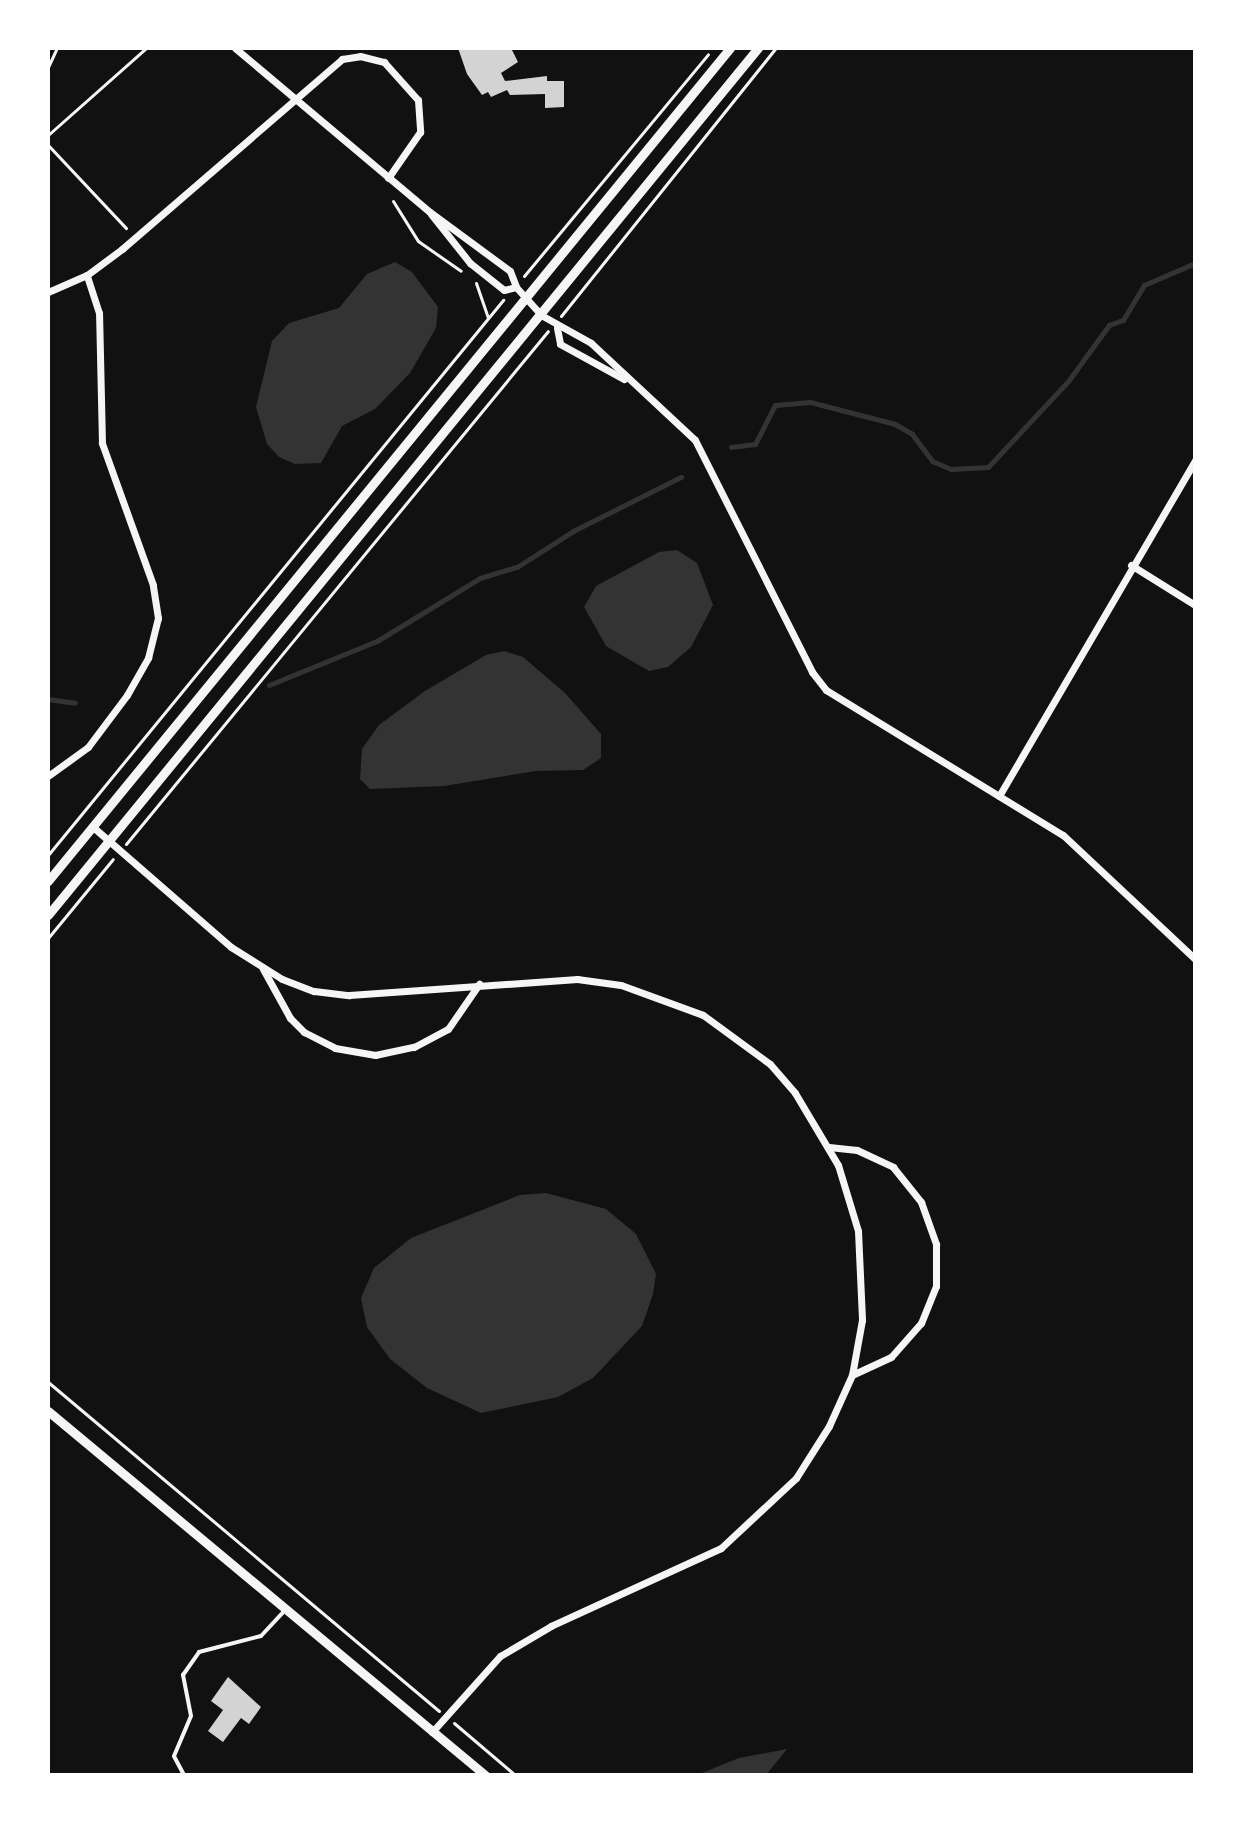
<!DOCTYPE html>
<style>
body{margin:0}
#map{position:relative;width:1243px;height:1823px;overflow:hidden;background:#111;font-family:"IBM Plex Sans",sans-serif}
div>[style]{position:absolute}
[style*='--x']{left:calc(var(--x)*1px);top:calc(var(--y)*1px);width:calc(var(--w)*1px);rotate:calc(var(--a)*1deg)}
.water>*{inset:0;background:#333}
.stream>*{height:5px;margin:-2.5px;padding:0 2.5px;transform-origin:2.5px;border-radius:2.5px;background:#333}
.building>*{inset:0;background:#d3d3d3}
.path>*{height:3px;margin:-1.5px;padding:0 1.5px;transform-origin:1.5px;border-radius:1.5px;background:#f5f5f5}
.service>*{height:4px;margin:-2px;padding:0 2px;transform-origin:2px;border-radius:2px;background:#f5f5f5}
.minor>*{height:7px;margin:-3.5px;padding:0 3.5px;transform-origin:3.5px;border-radius:3.5px;background:#f5f5f5}
.tertiary>*{height:9px;margin:-4.5px;padding:0 4.5px;transform-origin:4.5px;border-radius:4.5px;background:#f5f5f5}
span{translate:-50% -50%;white-space:nowrap;text-align:center;line-height:1.15;-webkit-text-stroke:6px #fff;paint-order:stroke}
.frame{position:absolute;inset:0;border:50px solid #fff;pointer-events:none}
</style>
<div id="map">
<div class="water">
<i style="clip-path:polygon(395px 262px,412px 272px,438px 307px,436px 328px,410px 373px,375px 409px,342px 426px,321px 463px,295px 464px,279px 457px,267px 444px,256px 407px,272px 341px,289px 323px,339px 308px,367px 274px)"></i>
<i style="clip-path:polygon(677px 550px,697px 563px,713px 605px,691px 647px,668px 667px,649px 671px,606px 646px,584px 607px,596px 586px,659px 552px)"></i>
<i style="clip-path:polygon(504px 651px,523px 657px,565px 693px,601px 734px,601px 758px,583px 770px,536px 771px,444px 786px,370px 789px,360px 779px,362px 749px,379px 725px,425px 691px,486px 655px)"></i>
<i style="clip-path:polygon(546px 1193px,606px 1209px,636px 1234px,656px 1274px,653px 1294px,642px 1326px,593px 1378px,558px 1397px,481px 1413px,427px 1388px,390px 1359px,367px 1327px,361px 1298px,374px 1268px,411px 1238px,520px 1195px)"></i>
<i style="clip-path:polygon(787px 1749px,766px 1775px,697px 1775px,739px 1758px)"></i>
</div>
<div class="stream">
<i style="--x:731;--y:447;--w:24;--a:-7"></i>
<i style="--x:755;--y:444;--w:44;--a:-62.9"></i>
<i style="--x:775;--y:405;--w:35;--a:-5"></i>
<i style="--x:810;--y:402;--w:88;--a:14.5"></i>
<i style="--x:895;--y:424;--w:20;--a:30"></i>
<i style="--x:912;--y:434;--w:34;--a:53"></i>
<i style="--x:932;--y:461;--w:21;--a:23"></i>
<i style="--x:951;--y:469;--w:37;--a:-3"></i>
<i style="--x:988;--y:467;--w:119;--a:-47"></i>
<i style="--x:1069;--y:380;--w:68;--a:-54"></i>
<i style="--x:1109;--y:325;--w:15;--a:-20"></i>
<i style="--x:1123;--y:320;--w:41;--a:-59"></i>
<i style="--x:1144;--y:285;--w:56;--a:-23.3"></i>
<i style="--x:269;--y:685;--w:117;--a:-22.2"></i>
<i style="--x:377;--y:641;--w:121;--a:-31.5"></i>
<i style="--x:480;--y:578;--w:39;--a:-17"></i>
<i style="--x:517;--y:567;--w:67;--a:-32.7"></i>
<i style="--x:573;--y:531;--w:121;--a:-26.6"></i>
<i style="--x:48;--y:699;--w:27;--a:8"></i>
</div>
<div class="building">
<i style="clip-path:polygon(458px 48px,511px 48px,518px 62px,501px 73px,505px 81px,547px 76px,547px 81px,564px 81px,564px 107px,545px 108px,545px 94px,510px 95px,507px 90px,491px 97px,488px 92px,482px 95px,467px 74px)"></i>
<i style="clip-path:polygon(228px 1677px,261px 1707px,249px 1724px,241px 1718px,223px 1742px,208px 1731px,223px 1710px,211px 1701px)"></i>
</div>
<div class="path">
<i style="--x:48;--y:67;--w:21;--a:-65"></i>
<i style="--x:48;--y:135;--w:131;--a:-41.6"></i>
<i style="--x:48;--y:145;--w:114;--a:46.8"></i>
<i style="--x:393;--y:201;--w:47;--a:58"></i>
<i style="--x:418;--y:241;--w:52;--a:34.9"></i>
<i style="--x:524;--y:276;--w:288;--a:-50.3"></i>
<i style="--x:476;--y:283;--w:36;--a:71"></i>
<i style="--x:561;--y:316;--w:344;--a:-51.3"></i>
<i style="--x:126;--y:844;--w:664;--a:-50.56"></i>
<i style="--x:48;--y:855;--w:718;--a:-50.65"></i>
<i style="--x:48;--y:938;--w:102;--a:-50.6"></i>
<i style="--x:48;--y:1382;--w:511;--a:40.08"></i>
<i style="--x:454;--y:1723;--w:80;--a:40.4"></i>
</div>
<div class="service">
<i style="--x:184;--y:1775;--w:21;--a:-118"></i>
<i style="--x:174;--y:1756;--w:43;--a:-67"></i>
<i style="--x:191;--y:1716;--w:42;--a:-101"></i>
<i style="--x:183;--y:1675;--w:28;--a:-55"></i>
<i style="--x:199;--y:1652;--w:64;--a:-14.5"></i>
<i style="--x:261;--y:1636;--w:34;--a:-47"></i>
</div>
<div class="minor">
<i style="--x:235;--y:48;--w:255;--a:40.1"></i>
<i style="--x:430;--y:212;--w:99;--a:36.4"></i>
<i style="--x:510;--y:271;--w:17;--a:69"></i>
<i style="--x:516;--y:287;--w:38;--a:48"></i>
<i style="--x:541;--y:315;--w:57;--a:29.2"></i>
<i style="--x:591;--y:343;--w:142;--a:43"></i>
<i style="--x:695;--y:440;--w:260;--a:63.2"></i>
<i style="--x:812;--y:672;--w:23;--a:52"></i>
<i style="--x:826;--y:690;--w:278;--a:31.5"></i>
<i style="--x:1063;--y:835;--w:181;--a:43.2"></i>
<i style="--x:431;--y:214;--w:63;--a:51.5"></i>
<i style="--x:470;--y:263;--w:43;--a:38.5"></i>
<i style="--x:504;--y:290;--w:12;--a:-14"></i>
<i style="--x:48;--y:292;--w:43;--a:-23.6"></i>
<i style="--x:87;--y:275;--w:44;--a:-36.6"></i>
<i style="--x:122;--y:249;--w:291;--a:-40.8"></i>
<i style="--x:342;--y:59;--w:18;--a:-9"></i>
<i style="--x:360;--y:56;--w:25;--a:14"></i>
<i style="--x:384;--y:62;--w:51;--a:48.2"></i>
<i style="--x:418;--y:100;--w:32;--a:86"></i>
<i style="--x:420;--y:132;--w:56;--a:124.8"></i>
<i style="--x:557;--y:328;--w:16;--a:79"></i>
<i style="--x:560;--y:344;--w:73;--a:28.7"></i>
<i style="--x:1131;--y:565;--w:75;--a:32"></i>
<i style="--x:48;--y:776;--w:49;--a:-35.9"></i>
<i style="--x:88;--y:747;--w:65;--a:-53.1"></i>
<i style="--x:127;--y:695;--w:43;--a:-60.4"></i>
<i style="--x:148;--y:658;--w:41;--a:-76"></i>
<i style="--x:158;--y:618;--w:33;--a:-99"></i>
<i style="--x:153;--y:585;--w:151;--a:-109.8"></i>
<i style="--x:102;--y:443;--w:130;--a:-91.3"></i>
<i style="--x:99;--y:313;--w:40;--a:-108"></i>
<i style="--x:999;--y:796;--w:389;--a:-59.7"></i>
<i style="--x:93;--y:827;--w:183;--a:41"></i>
<i style="--x:231;--y:947;--w:60;--a:32.1"></i>
<i style="--x:282;--y:979;--w:34;--a:21"></i>
<i style="--x:314;--y:991;--w:35;--a:7"></i>
<i style="--x:349;--y:995;--w:229;--a:-4"></i>
<i style="--x:577;--y:979;--w:44;--a:7.8"></i>
<i style="--x:621;--y:985;--w:87;--a:20.1"></i>
<i style="--x:703;--y:1015;--w:83;--a:36.2"></i>
<i style="--x:770;--y:1064;--w:38;--a:49"></i>
<i style="--x:795;--y:1093;--w:84;--a:59.2"></i>
<i style="--x:838;--y:1165;--w:69;--a:73.1"></i>
<i style="--x:858;--y:1231;--w:89;--a:87.4"></i>
<i style="--x:862;--y:1320;--w:56;--a:100.3"></i>
<i style="--x:852;--y:1375;--w:56;--a:114.3"></i>
<i style="--x:829;--y:1426;--w:62;--a:122.4"></i>
<i style="--x:796;--y:1478;--w:103;--a:137"></i>
<i style="--x:721;--y:1548;--w:187;--a:155.4"></i>
<i style="--x:551;--y:1626;--w:59;--a:149.5"></i>
<i style="--x:500;--y:1656;--w:102;--a:131.8"></i>
<i style="--x:263;--y:969;--w:56;--a:61.1"></i>
<i style="--x:290;--y:1018;--w:20;--a:45"></i>
<i style="--x:304;--y:1032;--w:35;--a:27"></i>
<i style="--x:335;--y:1048;--w:41;--a:9.9"></i>
<i style="--x:375;--y:1055;--w:40;--a:-12"></i>
<i style="--x:414;--y:1047;--w:38;--a:-28"></i>
<i style="--x:448;--y:1029;--w:55;--a:-55.4"></i>
<i style="--x:829;--y:1147;--w:28;--a:6"></i>
<i style="--x:857;--y:1150;--w:40;--a:25"></i>
<i style="--x:893;--y:1167;--w:45;--a:51.3"></i>
<i style="--x:921;--y:1202;--w:45;--a:70.3"></i>
<i style="--x:936;--y:1244;--w:42;--a:90"></i>
<i style="--x:936;--y:1286;--w:40;--a:112"></i>
<i style="--x:921;--y:1323;--w:45;--a:131.4"></i>
<i style="--x:891;--y:1357;--w:43;--a:155.2"></i>
</div>
<div class="tertiary">
<i style="--x:48;--y:881;--w:1077;--a:-50.69"></i>
<i style="--x:48;--y:915;--w:1121;--a:-50.69"></i>
<i style="--x:48;--y:1411;--w:569;--a:39.79"></i>
</div>
<div class="frame"></div>
</div>
